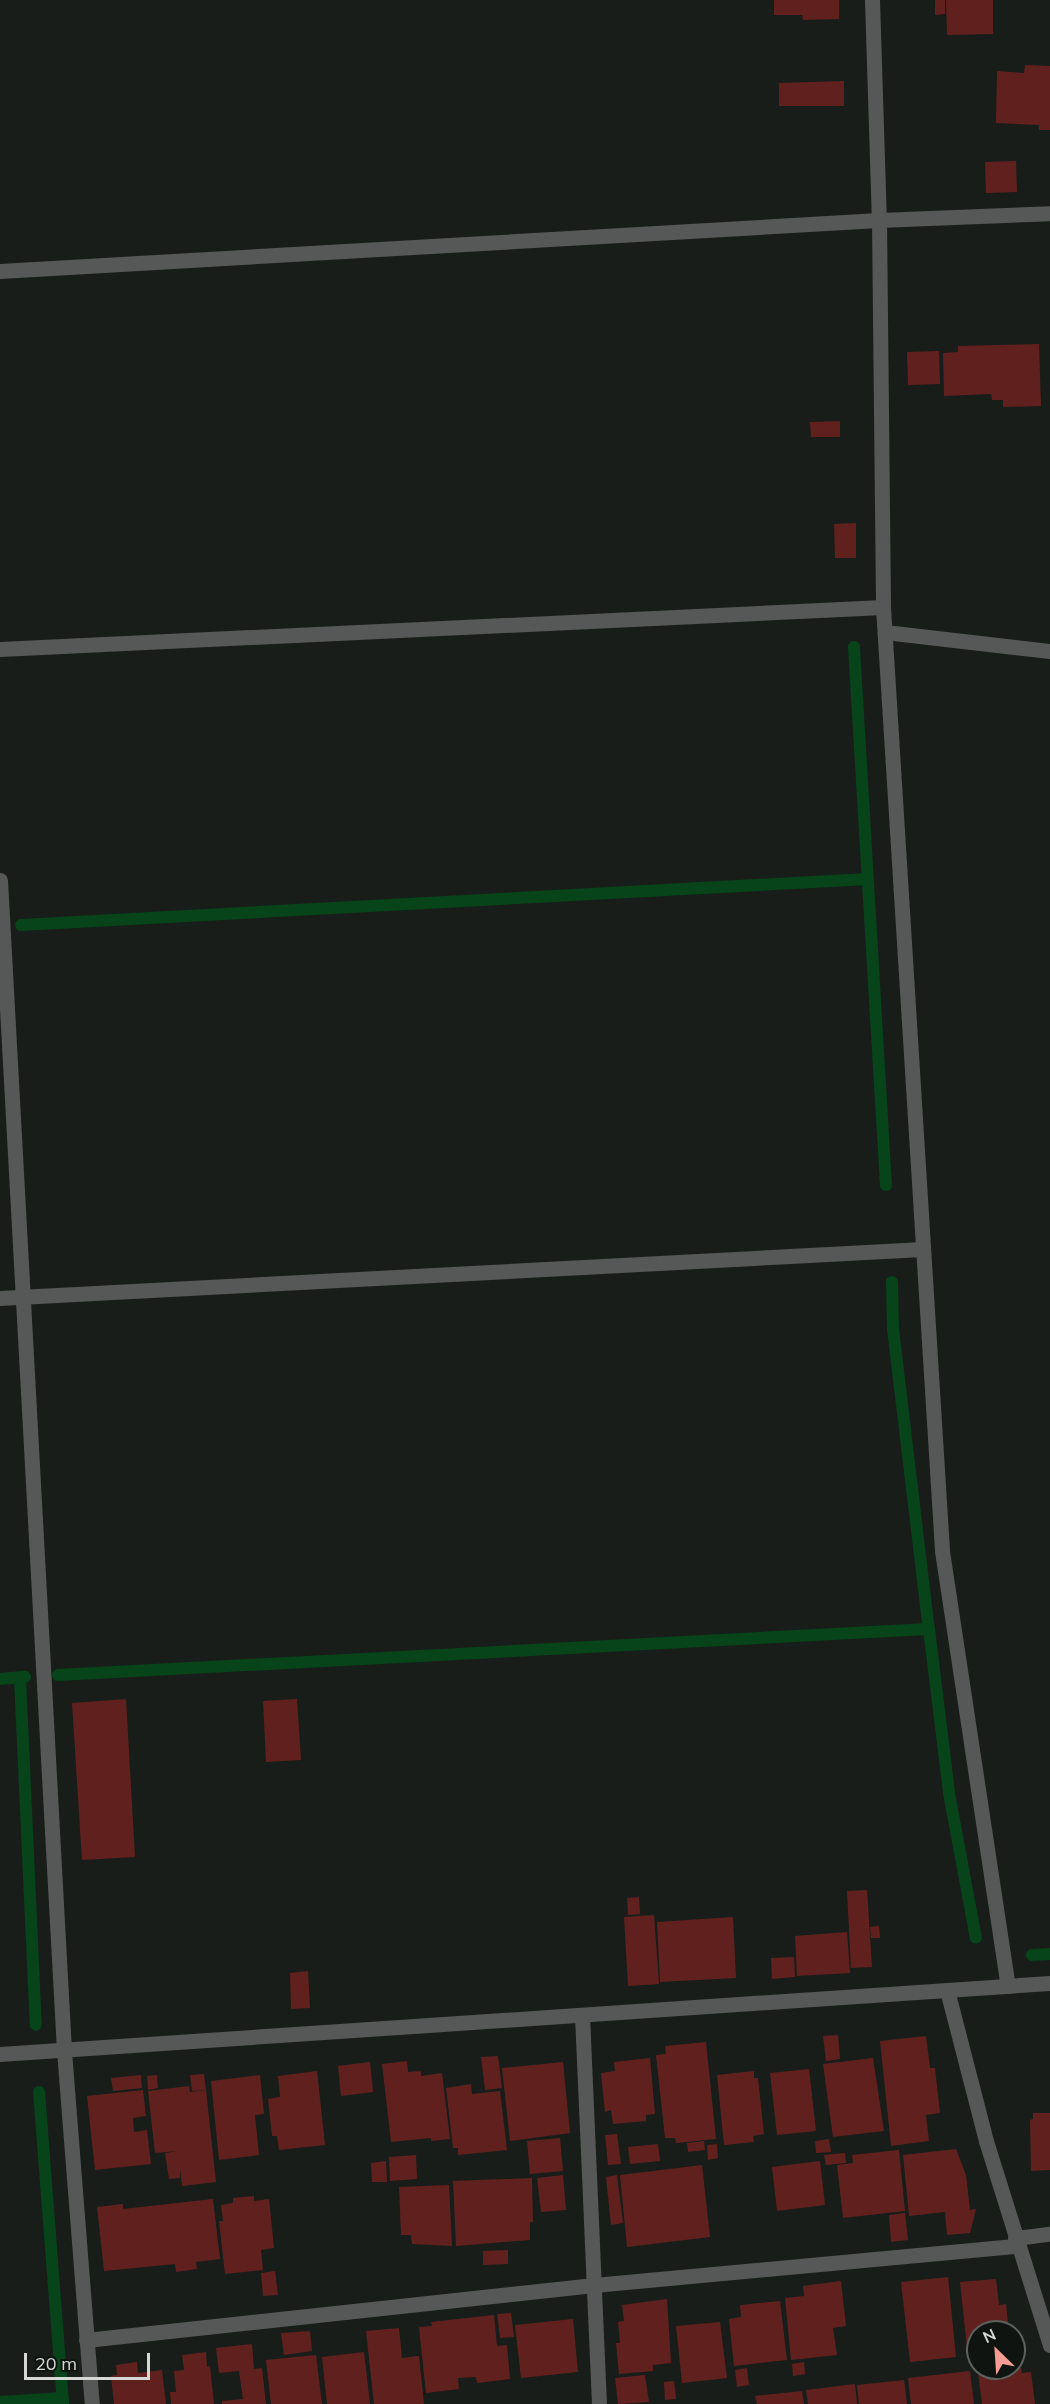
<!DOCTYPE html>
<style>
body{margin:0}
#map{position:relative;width:1050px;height:2404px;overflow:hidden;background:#181d19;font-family:Mulish,sans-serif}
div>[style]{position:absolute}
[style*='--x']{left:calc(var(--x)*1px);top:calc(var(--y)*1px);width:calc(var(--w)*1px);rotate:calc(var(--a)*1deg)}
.stream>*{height:12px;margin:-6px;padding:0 6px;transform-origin:6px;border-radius:6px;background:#07441a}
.building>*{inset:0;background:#60211e}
.minor>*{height:15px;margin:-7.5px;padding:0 7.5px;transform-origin:7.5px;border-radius:7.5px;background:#555856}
span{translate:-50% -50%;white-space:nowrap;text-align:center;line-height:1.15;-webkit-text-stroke:6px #0f1410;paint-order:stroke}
.north{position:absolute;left:966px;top:2320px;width:60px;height:60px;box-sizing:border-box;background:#0f1410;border:2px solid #5e625f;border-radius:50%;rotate:335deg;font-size:16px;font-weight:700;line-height:24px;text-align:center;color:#d5d8d5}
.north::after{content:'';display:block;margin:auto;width:21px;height:27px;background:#f59c93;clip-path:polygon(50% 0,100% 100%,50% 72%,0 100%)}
.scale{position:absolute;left:24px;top:2353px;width:126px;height:27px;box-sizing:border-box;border:3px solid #d5d8d5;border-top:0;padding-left:8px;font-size:18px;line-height:21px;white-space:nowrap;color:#d5d8d5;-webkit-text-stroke:4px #0f1410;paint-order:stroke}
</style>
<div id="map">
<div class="stream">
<i style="--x:854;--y:647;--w:539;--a:86.6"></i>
<i style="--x:21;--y:925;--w:848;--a:-3.11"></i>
<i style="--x:892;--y:1282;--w:47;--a:88.8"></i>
<i style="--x:893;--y:1329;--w:302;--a:83.2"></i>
<i style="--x:58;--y:1675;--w:872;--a:-3.02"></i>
<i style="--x:929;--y:1629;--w:165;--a:83"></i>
<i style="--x:949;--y:1793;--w:147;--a:79.5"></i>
<i style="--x:20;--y:1678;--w:347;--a:87.4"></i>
<i style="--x:0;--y:1679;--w:25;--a:-5"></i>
<i style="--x:1032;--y:1955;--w:18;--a:-3"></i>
<i style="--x:39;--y:2092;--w:313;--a:85.6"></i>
<i style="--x:0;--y:2402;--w:63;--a:-3.6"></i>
</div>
<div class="building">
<i style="clip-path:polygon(774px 0,839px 0,839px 19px,803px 20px,802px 15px,774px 15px)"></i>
<i style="clip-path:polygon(935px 0,945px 0,945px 14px,935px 15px)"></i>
<i style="clip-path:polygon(946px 0,993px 0,993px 34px,947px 35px)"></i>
<i style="clip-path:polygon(1025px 65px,1050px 66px,1050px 130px,1039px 130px,1039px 125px,996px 123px,997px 71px,1024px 73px)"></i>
<i style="clip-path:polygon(844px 81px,844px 106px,779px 106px,779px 83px)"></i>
<i style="clip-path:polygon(1016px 161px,1017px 192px,986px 193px,985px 162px)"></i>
<i style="clip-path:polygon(1039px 344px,1041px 406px,1003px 407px,1003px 400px,992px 400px,991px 394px,944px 396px,943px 353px,958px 352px,958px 346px)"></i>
<i style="clip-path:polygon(939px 351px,940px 384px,908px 385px,907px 352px)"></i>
<i style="clip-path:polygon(840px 421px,840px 437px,811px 437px,810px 422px)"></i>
<i style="clip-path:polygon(856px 523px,856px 558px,835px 558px,834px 524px)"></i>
<i style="clip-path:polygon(126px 1699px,135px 1857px,82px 1860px,72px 1703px)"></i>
<i style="clip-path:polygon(297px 1699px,301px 1760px,266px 1762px,263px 1701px)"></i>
<i style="clip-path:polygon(867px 1890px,872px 1967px,851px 1968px,847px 1891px)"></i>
<i style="clip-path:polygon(639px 1897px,640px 1914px,628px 1915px,627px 1898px)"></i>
<i style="clip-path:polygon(654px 1915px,659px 1984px,628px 1986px,624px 1917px)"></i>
<i style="clip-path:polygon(733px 1917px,736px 1978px,660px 1982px,657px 1922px)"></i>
<i style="clip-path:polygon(879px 1926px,880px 1938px,871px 1938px,870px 1927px)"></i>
<i style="clip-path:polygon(847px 1932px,850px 1973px,797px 1976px,795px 1936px)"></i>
<i style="clip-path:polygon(794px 1957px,795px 1977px,772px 1979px,771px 1958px)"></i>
<i style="clip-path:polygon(308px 1971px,310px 2008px,291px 2009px,290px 1973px)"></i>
<i style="clip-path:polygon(838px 2035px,840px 2059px,826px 2061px,823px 2036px)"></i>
<i style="clip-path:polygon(926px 2036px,930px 2068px,935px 2068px,940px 2113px,926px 2115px,929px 2141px,891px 2146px,880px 2041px)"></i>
<i style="clip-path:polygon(706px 2042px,716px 2139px,676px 2143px,675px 2138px,665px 2138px,656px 2055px,666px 2054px,665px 2046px)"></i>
<i style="clip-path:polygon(498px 2056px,502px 2088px,485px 2090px,481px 2057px)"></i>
<i style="clip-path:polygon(650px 2058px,655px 2114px,646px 2115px,646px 2121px,613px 2124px,611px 2110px,605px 2112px,601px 2073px,615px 2071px,614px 2062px)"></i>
<i style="clip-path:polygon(873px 2058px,884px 2131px,833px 2137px,823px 2064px)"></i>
<i style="clip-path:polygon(407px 2061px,408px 2072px,421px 2071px,421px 2076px,442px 2073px,450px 2139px,431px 2141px,431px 2138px,391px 2142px,382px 2064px)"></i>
<i style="clip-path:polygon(370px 2062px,373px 2092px,341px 2096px,338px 2066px)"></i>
<i style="clip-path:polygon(563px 2062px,570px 2133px,510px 2141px,502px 2068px)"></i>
<i style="clip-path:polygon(809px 2069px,816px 2131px,777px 2135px,770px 2073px)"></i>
<i style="clip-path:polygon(317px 2071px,325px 2145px,279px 2150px,277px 2136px,272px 2136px,268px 2099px,280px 2097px,278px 2076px)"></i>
<i style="clip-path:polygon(754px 2071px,754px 2078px,758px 2078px,764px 2134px,753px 2136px,754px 2142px,724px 2145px,717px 2075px)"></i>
<i style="clip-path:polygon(204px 2074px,206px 2090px,192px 2091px,190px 2075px)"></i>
<i style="clip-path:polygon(141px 2075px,142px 2088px,113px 2091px,111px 2078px)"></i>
<i style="clip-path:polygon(157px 2075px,158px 2088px,148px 2090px,147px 2076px)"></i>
<i style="clip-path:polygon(260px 2075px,264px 2114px,255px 2115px,259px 2155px,219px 2160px,211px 2081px)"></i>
<i style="clip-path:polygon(471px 2084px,472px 2094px,500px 2091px,507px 2150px,458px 2155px,458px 2148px,453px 2148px,446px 2088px)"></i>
<i style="clip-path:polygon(189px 2086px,190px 2092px,206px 2090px,216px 2182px,182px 2186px,180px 2168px,180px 2178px,169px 2179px,165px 2153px,178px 2151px,155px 2153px,148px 2091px)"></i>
<i style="clip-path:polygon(143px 2090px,146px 2116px,133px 2118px,134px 2132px,147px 2130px,151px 2164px,95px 2170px,87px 2096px)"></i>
<i style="clip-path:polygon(1033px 2113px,1050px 2113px,1050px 2170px,1031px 2171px,1030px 2120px,1033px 2119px)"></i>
<i style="clip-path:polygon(617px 2134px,621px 2164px,608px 2165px,605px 2135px)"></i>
<i style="clip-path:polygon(560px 2138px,563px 2171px,530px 2174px,527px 2141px)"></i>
<i style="clip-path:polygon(829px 2139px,831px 2152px,816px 2153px,815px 2141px)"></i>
<i style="clip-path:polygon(704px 2141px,705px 2150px,688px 2152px,687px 2143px)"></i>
<i style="clip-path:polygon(658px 2144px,660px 2161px,630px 2164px,628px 2147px)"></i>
<i style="clip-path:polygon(717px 2144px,718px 2158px,708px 2160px,707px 2145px)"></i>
<i style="clip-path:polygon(956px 2149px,966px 2175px,970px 2210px,976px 2209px,970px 2233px,947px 2235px,945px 2212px,909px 2216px,903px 2155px)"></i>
<i style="clip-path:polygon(899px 2150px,905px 2211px,843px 2218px,837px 2165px,853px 2163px,852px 2155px)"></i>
<i style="clip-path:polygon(845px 2153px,846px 2163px,826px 2165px,824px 2155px)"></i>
<i style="clip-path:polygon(416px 2155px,417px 2179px,390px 2181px,389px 2157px)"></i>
<i style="clip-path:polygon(386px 2161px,387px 2182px,372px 2182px,371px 2163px)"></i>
<i style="clip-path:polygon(820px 2161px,825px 2205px,777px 2211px,772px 2167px)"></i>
<i style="clip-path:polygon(702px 2165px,710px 2237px,627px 2247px,620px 2175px)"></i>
<i style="clip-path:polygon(563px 2175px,566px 2210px,541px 2212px,537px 2178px)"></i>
<i style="clip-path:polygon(617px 2175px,623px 2223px,611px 2225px,606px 2177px)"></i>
<i style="clip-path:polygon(532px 2178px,533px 2222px,530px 2222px,530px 2240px,456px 2246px,453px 2181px)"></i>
<i style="clip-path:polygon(449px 2185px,452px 2246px,412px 2244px,411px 2235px,401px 2235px,399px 2187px)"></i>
<i style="clip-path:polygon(254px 2196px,254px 2201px,269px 2199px,274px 2248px,261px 2250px,263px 2270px,225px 2274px,219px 2221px,223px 2221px,221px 2205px,233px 2203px,233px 2198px)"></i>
<i style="clip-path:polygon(213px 2199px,220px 2259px,196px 2262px,197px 2269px,176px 2272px,175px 2264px,104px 2271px,97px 2207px,123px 2204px,123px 2209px)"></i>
<i style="clip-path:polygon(905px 2213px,908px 2240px,891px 2242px,889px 2215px)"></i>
<i style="clip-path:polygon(508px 2250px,508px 2264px,483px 2265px,483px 2251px)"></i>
<i style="clip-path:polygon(275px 2271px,278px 2295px,263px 2296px,261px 2273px)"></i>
<i style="clip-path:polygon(948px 2277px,956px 2357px,910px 2362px,901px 2282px)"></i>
<i style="clip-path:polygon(996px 2279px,999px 2305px,1006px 2304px,1009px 2332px,978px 2332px,978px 2347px,967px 2348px,960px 2282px)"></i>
<i style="clip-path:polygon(841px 2281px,846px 2326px,833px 2328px,837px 2355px,791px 2360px,785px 2298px,804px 2296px,803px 2286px)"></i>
<i style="clip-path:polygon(667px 2299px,671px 2363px,653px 2365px,653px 2371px,619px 2374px,616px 2343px,620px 2343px,618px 2322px,624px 2321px,622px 2305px)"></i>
<i style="clip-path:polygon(780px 2301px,787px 2360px,734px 2366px,729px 2319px,741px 2317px,740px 2305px)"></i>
<i style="clip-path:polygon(511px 2313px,514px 2337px,500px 2338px,497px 2314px)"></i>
<i style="clip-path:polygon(494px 2315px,497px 2346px,507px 2345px,510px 2379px,477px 2383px,476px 2377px,458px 2378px,459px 2389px,426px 2393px,419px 2327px,432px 2326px,431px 2322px)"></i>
<i style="clip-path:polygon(573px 2319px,578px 2372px,521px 2378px,515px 2325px)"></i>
<i style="clip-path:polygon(720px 2322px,727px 2378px,682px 2383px,676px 2326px)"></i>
<i style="clip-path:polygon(399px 2328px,402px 2358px,419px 2356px,424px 2404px,374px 2404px,366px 2331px)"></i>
<i style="clip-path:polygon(310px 2331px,312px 2351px,284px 2355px,281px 2333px)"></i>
<i style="clip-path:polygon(252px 2344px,254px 2369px,262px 2368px,266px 2404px,222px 2404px,222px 2401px,243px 2399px,239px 2371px,219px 2373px,216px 2348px)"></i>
<i style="clip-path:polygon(206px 2352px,207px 2367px,210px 2366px,214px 2404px,171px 2404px,170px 2392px,176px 2392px,174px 2371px,184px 2370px,182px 2355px)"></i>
<i style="clip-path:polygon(364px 2352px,370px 2404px,327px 2404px,322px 2357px)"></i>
<i style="clip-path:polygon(316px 2355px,322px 2404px,271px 2404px,266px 2360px)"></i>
<i style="clip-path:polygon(137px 2362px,138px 2373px,162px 2370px,166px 2404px,114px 2404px,111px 2376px,117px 2375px,116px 2365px)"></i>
<i style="clip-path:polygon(804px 2362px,805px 2374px,793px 2376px,792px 2364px)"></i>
<i style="clip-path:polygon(747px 2368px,749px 2385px,737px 2387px,735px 2370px)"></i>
<i style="clip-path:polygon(1021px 2368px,1022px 2373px,1031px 2372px,1035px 2404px,982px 2404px,978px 2372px)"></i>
<i style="clip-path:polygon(970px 2371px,974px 2404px,911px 2404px,908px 2378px)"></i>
<i style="clip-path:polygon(645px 2375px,649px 2402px,618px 2404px,615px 2378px)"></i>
<i style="clip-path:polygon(904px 2380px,907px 2404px,859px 2404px,857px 2385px)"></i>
<i style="clip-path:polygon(674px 2381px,676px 2399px,665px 2400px,664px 2382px)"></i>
<i style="clip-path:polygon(855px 2384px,857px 2404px,808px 2404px,806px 2390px)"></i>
<i style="clip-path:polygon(802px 2391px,804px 2404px,757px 2404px,755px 2396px)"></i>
</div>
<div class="minor">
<i style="--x:872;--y:0;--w:220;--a:88.2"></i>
<i style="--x:879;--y:220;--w:387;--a:89.4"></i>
<i style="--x:883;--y:607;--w:946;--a:86.42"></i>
<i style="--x:942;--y:1551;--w:440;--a:81.4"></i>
<i style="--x:0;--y:271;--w:880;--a:-3.32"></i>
<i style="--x:879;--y:220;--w:171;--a:-2.3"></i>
<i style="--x:885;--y:632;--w:166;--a:6.6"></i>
<i style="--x:0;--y:649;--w:884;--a:-2.72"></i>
<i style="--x:0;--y:880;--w:1173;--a:86.87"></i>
<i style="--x:64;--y:2051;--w:354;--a:85.5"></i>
<i style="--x:0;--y:1298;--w:924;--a:-3.04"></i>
<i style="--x:947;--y:1990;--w:156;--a:75.5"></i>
<i style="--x:986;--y:2141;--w:214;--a:72.6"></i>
<i style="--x:582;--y:2015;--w:389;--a:87.5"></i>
<i style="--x:0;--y:2054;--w:1052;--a:-3.87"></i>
<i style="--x:1015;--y:2238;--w:35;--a:-7"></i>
<i style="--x:86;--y:2340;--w:511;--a:-6.18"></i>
<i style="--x:594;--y:2285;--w:425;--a:-5.3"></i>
</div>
<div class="north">N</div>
<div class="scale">20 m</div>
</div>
